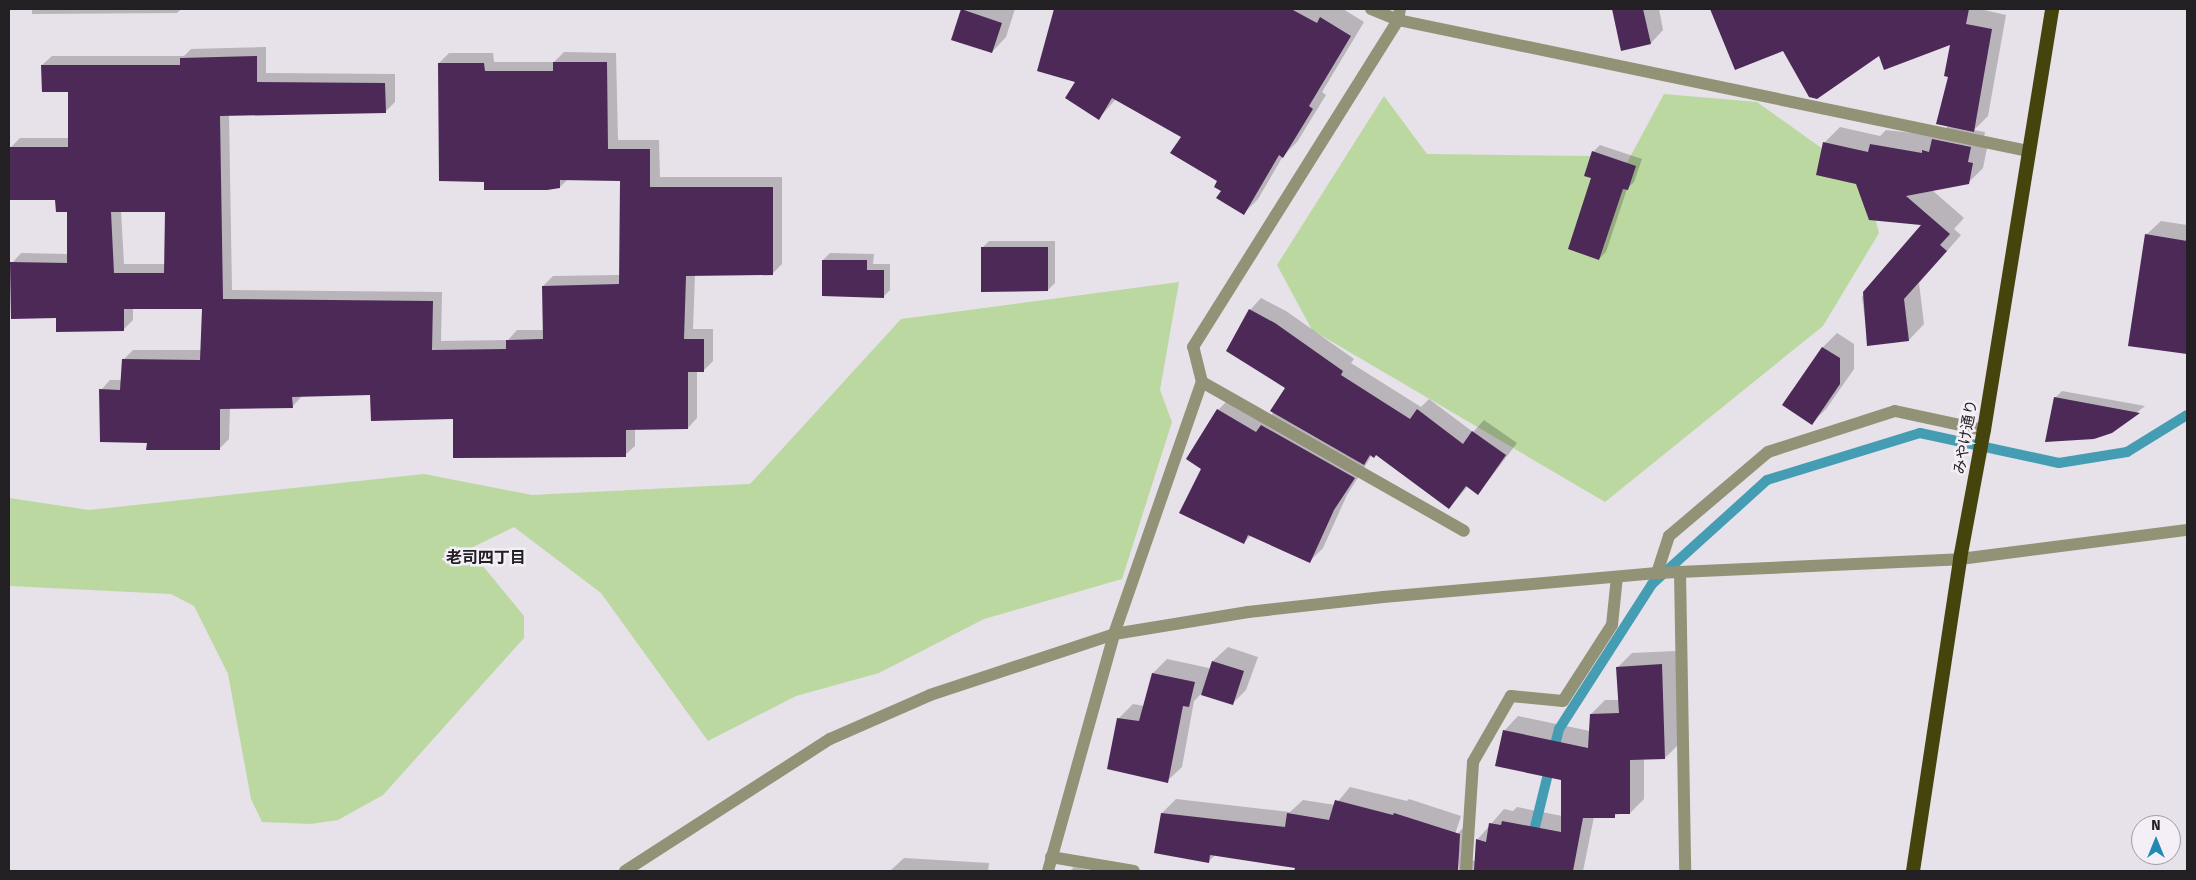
<!DOCTYPE html>
<meta charset="utf-8">
<style>
body{margin:0}
#map{position:relative;width:2196px;height:880px;overflow:hidden;background:#e7e1e9;font-family:"Fira Sans","Noto Sans JP",sans-serif}
div>[style]{position:absolute}
[style*='--x']{left:calc(var(--x)*1px);top:calc(var(--y)*1px);width:calc(var(--w)*1px);rotate:calc(var(--a)*1deg)}
.green>*{inset:0;background:#bbd8a1}
.shadow>*{inset:0;background:#0003}
.stream>*{height:10px;margin:-5px;padding:0 5px;transform-origin:5px;border-radius:5px;background:#449db2}
.building>*{inset:0;background:#4d2958}
.minor>*{height:12px;margin:-6px;padding:0 6px;transform-origin:6px;border-radius:6px;background:#919276}
.tertiary>*{height:12px;margin:-6px;padding:0 6px;transform-origin:6px;border-radius:6px;background:#919276}
.trunk>*{height:14px;margin:-7px;padding:0 7px;transform-origin:7px;border-radius:7px;background:#44440c}
span{translate:-50% -50%;white-space:nowrap;text-align:center;line-height:1.15;-webkit-text-stroke:5px #f4eef6;paint-order:stroke}
.street-label{font-size:15px;color:#222023}
.neighbourhood-label{font-size:16px;color:#222023;font-weight:700}
.frame{position:absolute;inset:0;border:10px solid #222023;pointer-events:none}
.north{position:absolute;left:2131px;top:815px;width:50px;height:50px;box-sizing:border-box;background:#f4eef6;border:1px solid #a09ca2;border-radius:50%;rotate:0deg;font-size:14px;font-weight:700;line-height:20px;text-align:center;color:#222023}
.north::after{content:'';display:block;margin:auto;width:18px;height:22px;background:#2189b2;clip-path:polygon(50% 0,100% 100%,50% 72%,0 100%)}
</style>
<div id="map">
<div class="green">
<i style="clip-path:polygon(1664px 94px,1757px 102px,1865px 179px,1879px 233px,1823px 326px,1605px 502px,1312px 330px,1277px 265px,1384px 96px,1427px 154px,1590px 156px,1616px 183px)"></i>
<i style="clip-path:polygon(1179px 282px,1160px 390px,1172px 422px,1122px 579px,984px 619px,879px 673px,796px 696px,708px 741px,601px 593px,514px 527px,469px 549px,524px 616px,524px 638px,383px 795px,338px 820px,311px 824px,262px 822px,251px 799px,228px 674px,194px 606px,171px 594px,9px 586px,9px 498px,89px 510px,424px 474px,532px 495px,750px 484px,901px 319px)"></i>
</div>
<div class="shadow">
<i style="clip-path:polygon(32px 9px,181px 9px,177px 13px,32px 14px)"></i>
<i style="clip-path:polygon(963px 9px,1015px 9px,1006px 37px,992px 52px,953px 39px)"></i>
<i style="clip-path:polygon(1055px 9px,1343px 9px,1364px 22px,1322px 92px,1326px 95px,1297px 142px,1283px 156px,1258px 199px,1244px 213px,1223px 191px,1219px 181px,1182px 136px,1116px 99px,1099px 118px,1077px 81px,1038px 70px)"></i>
<i style="clip-path:polygon(1613px 9px,1659px 9px,1663px 30px,1651px 43px,1622px 49px)"></i>
<i style="clip-path:polygon(1711px 9px,1902px 9px,1909px 29px,1783px 49px,1736px 69px)"></i>
<i style="clip-path:polygon(1920px 9px,1980px 9px,2006px 15px,1988px 116px,1974px 130px,1985px 132px,1982px 147px,1987px 148px,1983px 168px,1968px 183px,1932px 190px,1964px 218px,1954px 229px,1961px 235px,1919px 283px,1924px 324px,1909px 340px,1868px 345px,1862px 297px,1924px 224px,1857px 183px,1818px 174px,1825px 142px,1840px 127px,1880px 136px,1886px 130px,1938px 136px,1949px 125px,1951px 43px,1911px 58px)"></i>
<i style="clip-path:polygon(evenodd,266px 47px,266px 73px,395px 74px,395px 102px,385px 112px,229px 114px,232px 290px,442px 292px,441px 341px,508px 340px,517px 330px,544px 330px,543px 286px,553px 276px,620px 275px,621px 180px,568px 179px,560px 187px,486px 181px,439px 63px,449px 53px,493px 53px,494px 62px,554px 62px,564px 52px,616px 53px,618px 140px,659px 140px,660px 177px,782px 177px,782px 264px,772px 274px,695px 275px,693px 329px,713px 329px,713px 361px,703px 371px,697px 371px,697px 418px,688px 428px,635px 429px,635px 446px,625px 455px,454px 418px,371px 394px,302px 396px,292px 407px,230px 408px,229px 439px,219px 449px,148px 441px,101px 390px,110px 380px,122px 380px,123px 360px,133px 350px,202px 350px,203px 307px,133px 308px,133px 320px,124px 329px,12px 263px,21px 253px,68px 254px,68px 211px,10px 148px,20px 138px,69px 138px,69px 90px,42px 65px,52px 56px,184px 56px,191px 49px,266px 47px,166px 210px,166px 264px,124px 264px,121px 211px,166px 210px)"></i>
<i style="clip-path:polygon(1600px 145px,1642px 159px,1634px 182px,1627px 189px,1606px 252px,1599px 259px,1593px 152px)"></i>
<i style="clip-path:polygon(2161px 221px,2187px 225px,2187px 353px,2130px 344px,2146px 235px)"></i>
<i style="clip-path:polygon(989px 241px,1055px 241px,1055px 283px,1048px 290px,982px 248px)"></i>
<i style="clip-path:polygon(830px 253px,874px 254px,873px 264px,890px 264px,890px 290px,884px 296px,823px 260px)"></i>
<i style="clip-path:polygon(1261px 298px,1286px 311px,1354px 359px,1351px 363px,1421px 407px,1429px 399px,1473px 432px,1484px 420px,1517px 443px,1478px 494px,1468px 486px,1449px 508px,1376px 453px,1372px 455px,1347px 495px,1323px 548px,1310px 561px,1251px 535px,1244px 543px,1203px 468px,1218px 410px,1232px 396px,1270px 418px,1286px 388px,1250px 310px)"></i>
<i style="clip-path:polygon(1837px 333px,1854px 344px,1854px 369px,1826px 409px,1812px 423px,1783px 404px,1823px 347px)"></i>
<i style="clip-path:polygon(2062px 391px,2145px 406px,2112px 432px,2055px 398px)"></i>
<i style="clip-path:polygon(1228px 647px,1258px 657px,1246px 690px,1232px 704px,1202px 693px,1194px 701px,1182px 767px,1167px 781px,1119px 718px,1133px 704px,1144px 706px,1153px 673px,1167px 659px,1209px 668px,1209px 675px,1213px 661px)"></i>
<i style="clip-path:polygon(1676px 651px,1679px 744px,1665px 758px,1644px 759px,1644px 799px,1630px 813px,1594px 817px,1583px 871px,1459px 871px,1458px 833px,1472px 819px,1472px 860px,1476px 862px,1477px 840px,1504px 809px,1513px 811px,1517px 807px,1562px 816px,1562px 779px,1504px 731px,1518px 716px,1590px 731px,1591px 714px,1605px 700px,1619px 700px,1617px 668px,1632px 653px)"></i>
<i style="clip-path:polygon(1350px 787px,1407px 801px,1409px 799px,1461px 816px,1443px 871px,1298px 871px,1295px 867px,1215px 855px,1209px 861px,1162px 813px,1176px 799px,1290px 812px,1303px 800px,1335px 805px)"></i>
<i style="clip-path:polygon(904px 858px,989px 863px,988px 871px,890px 871px)"></i>
<i style="clip-path:polygon(1074px 867px,1093px 871px,1070px 871px)"></i>
</div>
<div class="stream">
<i style="--x:1532;--y:839;--w:113;--a:-76.2"></i>
<i style="--x:1559;--y:729;--w:172;--a:-57.3"></i>
<i style="--x:1652;--y:584;--w:155;--a:-42.1"></i>
<i style="--x:1767;--y:480;--w:160;--a:-17.1"></i>
<i style="--x:1920;--y:433;--w:142;--a:12.2"></i>
<i style="--x:2059;--y:463;--w:69;--a:-9.2"></i>
<i style="--x:2127;--y:452;--w:70;--a:-31.7"></i>
</div>
<div class="building">
<i style="clip-path:polygon(961px 9px,1002px 23px,992px 53px,951px 40px)"></i>
<i style="clip-path:polygon(1054px 9px,1291px 9px,1317px 23px,1320px 17px,1351px 36px,1309px 106px,1313px 109px,1283px 158px,1279px 155px,1244px 215px,1216px 198px,1221px 191px,1214px 187px,1217px 181px,1170px 153px,1181px 137px,1112px 98px,1099px 120px,1065px 98px,1075px 82px,1037px 71px)"></i>
<i style="clip-path:polygon(1612px 9px,1643px 9px,1651px 44px,1621px 51px)"></i>
<i style="clip-path:polygon(1710px 9px,1969px 9px,1966px 24px,1992px 29px,1974px 132px,1936px 124px,1948px 77px,1944px 76px,1950px 45px,1884px 70px,1879px 56px,1817px 99px,1809px 97px,1783px 51px,1735px 70px)"></i>
<i style="clip-path:polygon(evenodd,257px 56px,257px 82px,385px 83px,386px 113px,220px 116px,223px 299px,433px 301px,432px 350px,506px 349px,506px 340px,543px 339px,542px 286px,619px 284px,620px 181px,560px 180px,560px 188px,547px 190px,484px 190px,484px 182px,439px 181px,438px 63px,484px 63px,485px 71px,553px 71px,553px 62px,607px 62px,608px 149px,650px 149px,650px 187px,773px 187px,773px 275px,686px 276px,684px 339px,704px 339px,704px 372px,688px 372px,688px 429px,626px 430px,626px 457px,453px 458px,453px 419px,371px 421px,370px 395px,292px 397px,293px 408px,220px 409px,220px 450px,146px 450px,147px 443px,100px 442px,99px 389px,120px 390px,122px 359px,200px 360px,202px 309px,124px 309px,124px 331px,56px 332px,56px 318px,11px 319px,10px 262px,67px 263px,67px 212px,56px 212px,55px 200px,10px 200px,9px 147px,68px 147px,68px 92px,42px 92px,41px 65px,180px 65px,180px 58px,257px 56px,111px 212px,165px 212px,164px 273px,114px 273px,111px 212px)"></i>
<i style="clip-path:polygon(1932px 139px,1971px 147px,1968px 162px,1973px 163px,1969px 184px,1906px 196px,1950px 234px,1940px 245px,1947px 251px,1904px 299px,1909px 341px,1867px 346px,1863px 292px,1921px 225px,1869px 220px,1856px 184px,1816px 175px,1823px 142px,1868px 152px,1870px 144px,1922px 153px,1922px 150px,1929px 152px)"></i>
<i style="clip-path:polygon(1592px 151px,1636px 166px,1628px 190px,1623px 189px,1599px 260px,1568px 249px,1591px 178px,1584px 176px)"></i>
<i style="clip-path:polygon(2145px 234px,2187px 241px,2187px 354px,2128px 346px)"></i>
<i style="clip-path:polygon(981px 247px,1048px 247px,1048px 291px,981px 292px)"></i>
<i style="clip-path:polygon(822px 260px,867px 260px,867px 270px,884px 270px,884px 298px,822px 296px)"></i>
<i style="clip-path:polygon(1249px 309px,1275px 323px,1343px 371px,1341px 375px,1410px 419px,1417px 409px,1463px 444px,1472px 431px,1506px 455px,1478px 495px,1466px 486px,1449px 509px,1376px 455px,1374px 458px,1370px 455px,1364px 465px,1270px 411px,1285px 388px,1226px 351px)"></i>
<i style="clip-path:polygon(1822px 347px,1840px 358px,1840px 384px,1812px 425px,1782px 405px)"></i>
<i style="clip-path:polygon(2054px 397px,2140px 413px,2112px 433px,2094px 439px,2045px 442px)"></i>
<i style="clip-path:polygon(1217px 409px,1256px 432px,1261px 425px,1355px 478px,1334px 510px,1310px 563px,1248px 535px,1244px 544px,1179px 513px,1201px 469px,1186px 459px)"></i>
<i style="clip-path:polygon(1212px 661px,1244px 671px,1233px 705px,1201px 695px)"></i>
<i style="clip-path:polygon(1662px 664px,1665px 759px,1630px 760px,1630px 814px,1615px 814px,1615px 818px,1583px 818px,1573px 871px,1474px 871px,1476px 839px,1486px 842px,1489px 823px,1501px 825px,1502px 821px,1561px 832px,1561px 780px,1495px 766px,1503px 730px,1588px 748px,1590px 714px,1619px 713px,1616px 667px)"></i>
<i style="clip-path:polygon(1152px 673px,1195px 682px,1189px 707px,1183px 706px,1168px 783px,1107px 769px,1117px 718px,1139px 721px)"></i>
<i style="clip-path:polygon(1335px 800px,1393px 815px,1394px 813px,1460px 834px,1458px 871px,1294px 871px,1295px 868px,1210px 855px,1209px 863px,1154px 853px,1161px 813px,1285px 827px,1287px 813px,1329px 820px)"></i>
</div>
<div class="minor">
<i style="--x:1371;--y:9;--w:29;--a:22"></i>
<i style="--x:1398;--y:20;--w:643;--a:11.75"></i>
<i style="--x:1202;--y:382;--w:301;--a:29.6"></i>
<i style="--x:1680;--y:572;--w:299;--a:89"></i>
<i style="--x:1657;--y:573;--w:39;--a:-72"></i>
<i style="--x:1669;--y:536;--w:130;--a:-40.3"></i>
<i style="--x:1768;--y:452;--w:133;--a:-17.9"></i>
<i style="--x:1895;--y:411;--w:91;--a:12.1"></i>
<i style="--x:1051;--y:857;--w:84;--a:9.6"></i>
<i style="--x:1048;--y:871;--w:246;--a:-74.4"></i>
<i style="--x:1114;--y:634;--w:267;--a:-70.8"></i>
<i style="--x:1202;--y:382;--w:36;--a:-104"></i>
<i style="--x:1193;--y:347;--w:386;--a:-57.9"></i>
<i style="--x:1398;--y:20;--w:11;--a:-80"></i>
<i style="--x:1466;--y:871;--w:109;--a:-86.3"></i>
<i style="--x:1473;--y:762;--w:76;--a:-60.1"></i>
<i style="--x:1511;--y:696;--w:52;--a:5.5"></i>
<i style="--x:1563;--y:701;--w:90;--a:-57.2"></i>
<i style="--x:1612;--y:625;--w:48;--a:-84.1"></i>
</div>
<div class="tertiary">
<i style="--x:625;--y:871;--w:244;--a:-32.8"></i>
<i style="--x:830;--y:739;--w:109;--a:-23.7"></i>
<i style="--x:930;--y:695;--w:194;--a:-18.3"></i>
<i style="--x:1114;--y:634;--w:136;--a:-9.3"></i>
<i style="--x:1248;--y:612;--w:136;--a:-6.3"></i>
<i style="--x:1383;--y:597;--w:275;--a:-5"></i>
<i style="--x:1657;--y:573;--w:303;--a:-2.6"></i>
<i style="--x:1960;--y:559;--w:229;--a:-7.3"></i>
</div>
<div class="trunk">
<i style="--x:1913;--y:871;--w:316;--a:-81.4"></i>
<i style="--x:1960;--y:559;--w:131;--a:-79.5"></i>
<i style="--x:1984;--y:430;--w:426;--a:-80.8"></i>
</div>
<div class="street-label">
<span style="left:1966px;top:437px;rotate:-80deg">みやけ通り</span>
</div>
<div class="neighbourhood-label">
<span style="left:486px;top:558px">老司四丁目</span>
</div>
<div class="frame"></div>
<div class="north">N</div>
</div>
